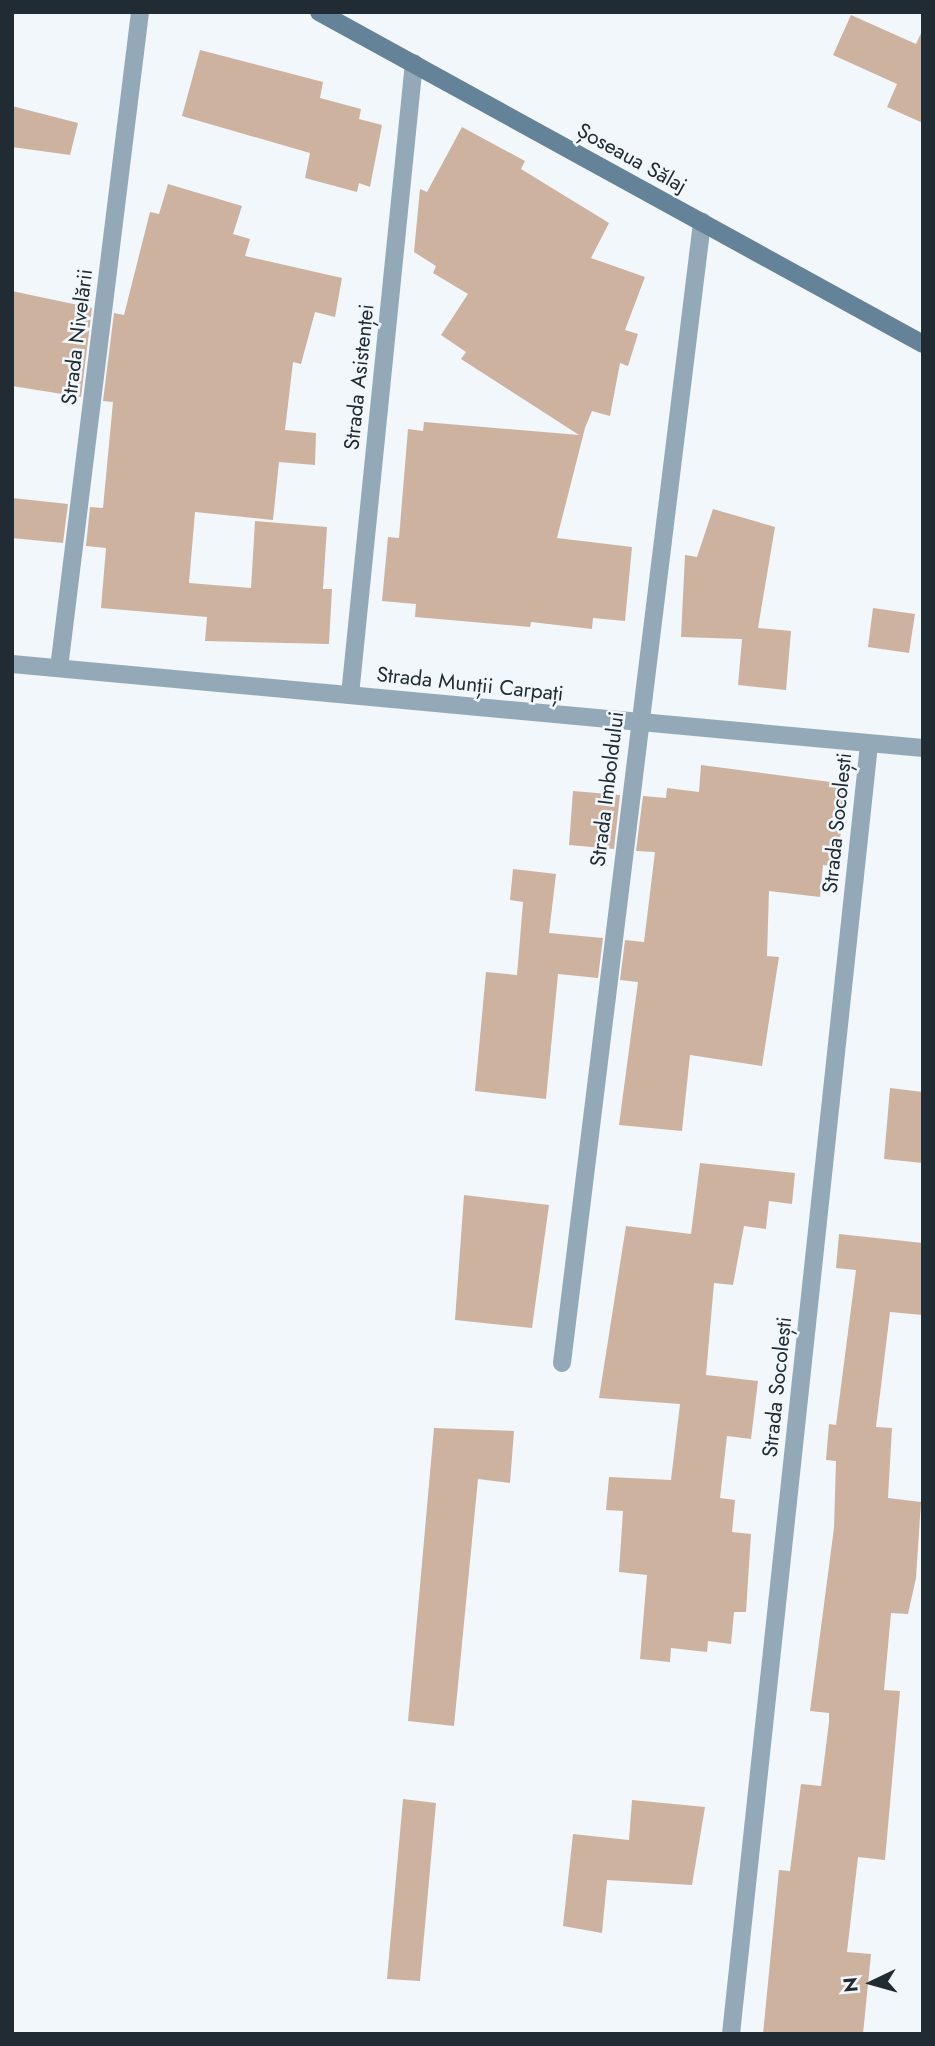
<!DOCTYPE html>
<meta charset="utf-8">
<style>
body{margin:0}
#map{position:relative;width:935px;height:2046px;overflow:hidden;background:#f1f7fb;font-family:Jost,sans-serif}
div>[style]{position:absolute}
[style*='--x']{left:calc(var(--x)*1px);top:calc(var(--y)*1px);width:calc(var(--w)*1px);rotate:calc(var(--a)*1deg)}
.building>*{inset:0;background:#ceb2a0}
.street>*{height:18px;margin:-9px;padding:0 9px;transform-origin:9px;border-radius:9px;background:#94a9b7}
.secondary>*{height:18px;margin:-9px;padding:0 9px;transform-origin:9px;border-radius:9px;background:#658398}
span{translate:-50% -50%;white-space:nowrap;text-align:center;line-height:1.15;-webkit-text-stroke:5px #f1f7fb;paint-order:stroke}
.street-label{font-size:21px;color:#202b33}
.frame{position:absolute;inset:0;border:14px solid #202b33;pointer-events:none}
.north{position:absolute;left:837px;top:1948px;width:70px;height:70px;-webkit-text-stroke:5px #f1f7fb;paint-order:stroke;rotate:265deg;font-size:19px;font-weight:700;line-height:28px;text-align:center;color:#202b33}
.north::after{content:'';display:block;margin:auto;width:24px;height:32px;background:#202b33;clip-path:polygon(50% 0,100% 100%,50% 72%,0 100%)}
</style>
<div id="map">
<div class="building">
<i style="clip-path:polygon(851px 15px,916px 44px,923px 29px,923px 123px,887px 107px,897px 84px,833px 55px)"></i>
<i style="clip-path:polygon(200px 50px,323px 82px,320px 98px,361px 109px,359px 119px,382px 125px,370px 187px,359px 183px,357px 192px,305px 178px,310px 153px,182px 116px)"></i>
<i style="clip-path:polygon(12px 106px,78px 123px,70px 155px,12px 147px)"></i>
<i style="clip-path:polygon(462px 127px,525px 161px,521px 169px,609px 223px,591px 258px,645px 277px,625px 330px,638px 334px,628px 366px,620px 363px,610px 416px,592px 411px,585px 428px,557px 538px,632px 547px,625px 621px,593px 618px,592px 629px,531px 622px,530px 627px,415px 617px,416px 604px,382px 601px,388px 537px,399px 538px,408px 429px,423px 431px,424px 422px,579px 435px,461px 359px,466px 352px,441px 335px,468px 294px,433px 273px,436px 266px,414px 252px,420px 189px,427px 192px)"></i>
<i style="clip-path:polygon(168px 184px,242px 206px,233px 234px,250px 239px,245px 256px,342px 278px,335px 317px,315px 312px,301px 364px,293px 362px,285px 430px,316px 433px,315px 465px,279px 462px,273px 520px,195px 512px,189px 583px,251px 588px,255px 521px,327px 527px,323px 589px,332px 589px,329px 644px,205px 641px,207px 617px,101px 608px,106px 548px,86px 546px,90px 507px,103px 508px,113px 402px,103px 401px,114px 313px,124px 315px,150px 212px,159px 214px)"></i>
<i style="clip-path:polygon(12px 291px,92px 308px,81px 397px,12px 386px)"></i>
<i style="clip-path:polygon(12px 498px,68px 504px,63px 543px,12px 538px)"></i>
<i style="clip-path:polygon(713px 509px,775px 527px,758px 628px,791px 631px,786px 690px,738px 685px,742px 639px,681px 637px,685px 555px,697px 557px)"></i>
<i style="clip-path:polygon(873px 608px,915px 614px,909px 653px,868px 647px)"></i>
<i style="clip-path:polygon(701px 765px,846px 784px,837px 867px,823px 865px,820px 897px,769px 891px,767px 956px,779px 957px,762px 1066px,690px 1055px,682px 1131px,619px 1125px,638px 982px,620px 980px,625px 940px,644px 942px,655px 852px,636px 851px,643px 796px,666px 798px,667px 788px,699px 792px)"></i>
<i style="clip-path:polygon(573px 791px,620px 795px,614px 849px,569px 845px)"></i>
<i style="clip-path:polygon(513px 869px,556px 874px,549px 933px,603px 938px,598px 978px,558px 974px,546px 1099px,475px 1091px,486px 972px,517px 975px,523px 902px,510px 900px)"></i>
<i style="clip-path:polygon(890px 1088px,923px 1092px,923px 1163px,884px 1159px)"></i>
<i style="clip-path:polygon(700px 1163px,795px 1173px,792px 1204px,769px 1201px,766px 1229px,744px 1226px,733px 1285px,714px 1283px,706px 1375px,758px 1381px,751px 1439px,727px 1436px,720px 1498px,735px 1500px,732px 1532px,751px 1534px,746px 1612px,734px 1612px,731px 1644px,708px 1641px,707px 1652px,671px 1648px,670px 1662px,640px 1659px,647px 1575px,619px 1572px,623px 1511px,606px 1510px,609px 1477px,671px 1480px,680px 1404px,599px 1398px,626px 1226px,691px 1234px)"></i>
<i style="clip-path:polygon(464px 1195px,549px 1205px,532px 1328px,455px 1320px)"></i>
<i style="clip-path:polygon(839px 1234px,923px 1243px,923px 1315px,890px 1312px,876px 1427px,892px 1428px,888px 1498px,921px 1502px,916px 1578px,908px 1614px,891px 1613px,884px 1690px,900px 1691px,885px 1860px,858px 1857px,847px 1952px,871px 1954px,863px 2034px,763px 2034px,779px 1870px,790px 1871px,801px 1784px,821px 1786px,829px 1722px,829px 1713px,810px 1711px,834px 1528px,836px 1461px,826px 1460px,829px 1424px,836px 1425px,856px 1270px,836px 1268px)"></i>
<i style="clip-path:polygon(434px 1428px,514px 1431px,510px 1483px,478px 1479px,454px 1726px,408px 1721px)"></i>
<i style="clip-path:polygon(403px 1799px,436px 1803px,420px 1981px,387px 1979px)"></i>
<i style="clip-path:polygon(632px 1800px,705px 1807px,692px 1885px,607px 1880px,602px 1933px,563px 1926px,573px 1834px,629px 1840px)"></i>
</div>
<div class="street">
<i style="--x:12;--y:664;--w:915;--a:5.27"></i>
<i style="--x:59;--y:668;--w:661;--a:-82.96"></i>
<i style="--x:350;--y:695;--w:635;--a:-84.22"></i>
<i style="--x:562;--y:1363;--w:1150;--a:-83"></i>
<i style="--x:731;--y:2034;--w:1296;--a:-83.89"></i>
</div>
<div class="secondary">
<i style="--x:319;--y:12;--w:689;--a:28.8"></i>
</div>
<div class="street-label">
<span style="left:632px;top:158px;rotate:29deg">Șoseaua Sălaj</span>
<span style="left:77px;top:337px;rotate:-83deg">Strada Nivelării</span>
<span style="left:359px;top:377px;rotate:-84deg">Strada Asistenței</span>
<span style="left:470px;top:684px;rotate:6deg">Strada Munții Carpați</span>
<span style="left:607px;top:789px;rotate:-83deg">Strada Imboldului</span>
<span style="left:837px;top:823px;rotate:-84deg">Strada Socolești</span>
<span style="left:777px;top:1387px;rotate:-84deg">Strada Socolești</span>
</div>
<div class="frame"></div>
<div class="north">N</div>
</div>
